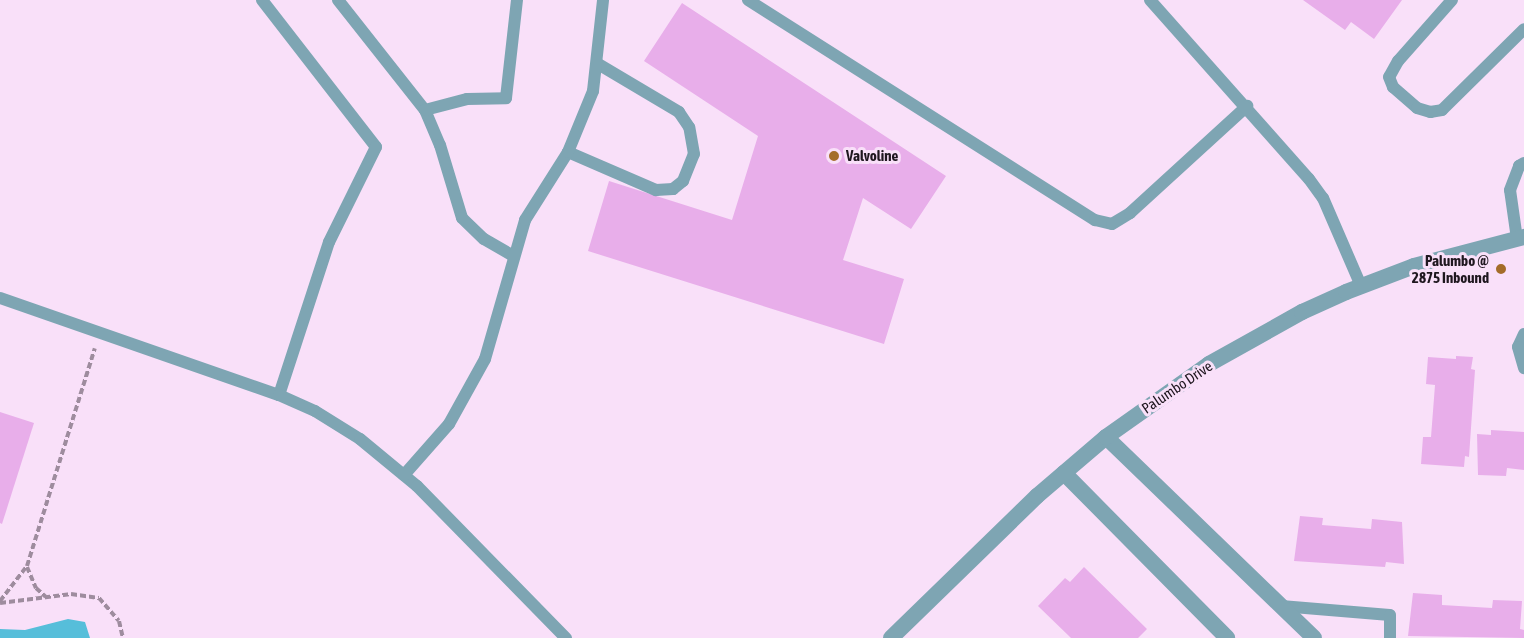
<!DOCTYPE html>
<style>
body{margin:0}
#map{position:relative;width:1524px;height:638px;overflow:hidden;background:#f9e0f9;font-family:"Asap Condensed",sans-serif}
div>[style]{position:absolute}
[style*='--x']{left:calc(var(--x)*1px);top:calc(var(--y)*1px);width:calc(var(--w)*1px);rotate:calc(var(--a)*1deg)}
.water>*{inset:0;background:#56beda}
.building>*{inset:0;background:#e8aeea}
.path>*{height:4px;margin-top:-2px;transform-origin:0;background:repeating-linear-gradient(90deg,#9e8c9e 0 6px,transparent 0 9px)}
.service>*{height:12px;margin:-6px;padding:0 6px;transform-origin:6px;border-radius:6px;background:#7ea5b3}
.minor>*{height:16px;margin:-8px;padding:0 8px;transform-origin:8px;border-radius:8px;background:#7ea5b3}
.tertiary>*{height:16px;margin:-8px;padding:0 8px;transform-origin:8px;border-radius:8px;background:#7ea5b3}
.dots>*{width:16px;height:16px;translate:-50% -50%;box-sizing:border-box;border:3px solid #f9e0f9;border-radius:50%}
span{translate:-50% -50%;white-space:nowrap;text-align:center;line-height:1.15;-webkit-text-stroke:6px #f9e0f9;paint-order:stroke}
.poi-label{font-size:15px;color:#1f171f;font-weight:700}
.left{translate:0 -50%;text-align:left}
.right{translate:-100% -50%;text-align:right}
.street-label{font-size:15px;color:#1f171f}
</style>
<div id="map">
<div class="water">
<i style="clip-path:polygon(68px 619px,85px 622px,90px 638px,0 638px,0 629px,25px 630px)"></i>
</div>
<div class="building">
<i style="clip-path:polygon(1303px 0,1402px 0,1374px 39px,1351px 22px,1345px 30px)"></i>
<i style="clip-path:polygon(682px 3px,946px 176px,911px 229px,863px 198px,843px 260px,904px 279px,884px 344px,588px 251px,609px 181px,732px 220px,758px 136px,644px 61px)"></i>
<i style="clip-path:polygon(1456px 356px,1473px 357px,1471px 369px,1475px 370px,1469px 457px,1465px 456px,1464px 467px,1421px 464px,1423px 437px,1431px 437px,1435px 385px,1426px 384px,1428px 357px,1456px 359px)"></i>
<i style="clip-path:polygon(0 412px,34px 423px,2px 524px,0 523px)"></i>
<i style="clip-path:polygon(1491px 430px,1524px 432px,1524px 470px,1507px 468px,1506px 476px,1478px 475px,1477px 434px,1491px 435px)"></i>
<i style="clip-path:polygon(1300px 516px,1323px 518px,1322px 525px,1371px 529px,1372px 519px,1402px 522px,1404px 564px,1386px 562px,1385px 567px,1294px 561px)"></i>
<i style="clip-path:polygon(1084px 567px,1147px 629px,1138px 638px,1071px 638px,1038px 606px,1065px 578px,1070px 582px)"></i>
<i style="clip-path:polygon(1413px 593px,1442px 595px,1442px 605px,1492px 608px,1493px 600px,1522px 601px,1520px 629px,1524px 630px,1524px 638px,1408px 636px)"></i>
</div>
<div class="path">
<i style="--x:27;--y:567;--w:23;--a:67"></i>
<i style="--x:36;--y:588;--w:13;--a:42"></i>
<i style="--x:0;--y:601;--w:44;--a:-52.4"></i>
<i style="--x:27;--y:566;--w:228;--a:-72.7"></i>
<i style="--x:0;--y:603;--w:72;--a:-7.2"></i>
<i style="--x:71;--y:594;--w:28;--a:8"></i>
<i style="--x:99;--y:598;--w:30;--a:49"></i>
<i style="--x:119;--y:621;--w:17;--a:77"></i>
</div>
<div class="service">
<i style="--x:262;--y:0;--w:186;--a:52.2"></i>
<i style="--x:376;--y:147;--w:106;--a:116.3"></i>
<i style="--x:329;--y:242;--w:161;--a:108.1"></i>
<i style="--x:338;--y:0;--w:140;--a:51.7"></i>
<i style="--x:425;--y:110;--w:38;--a:67"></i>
<i style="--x:440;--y:145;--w:76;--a:73.2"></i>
<i style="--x:462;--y:218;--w:30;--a:44"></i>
<i style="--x:484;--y:239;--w:32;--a:30"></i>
<i style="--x:748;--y:0;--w:411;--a:32.4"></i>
<i style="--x:1095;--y:220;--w:17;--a:13"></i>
<i style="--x:1112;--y:224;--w:21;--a:-31"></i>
<i style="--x:1130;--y:213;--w:159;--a:-42.4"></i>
<i style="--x:1150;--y:0;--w:239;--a:48.4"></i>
<i style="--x:1309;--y:179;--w:24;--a:54"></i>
<i style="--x:1323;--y:198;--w:96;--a:66.6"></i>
<i style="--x:1452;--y:0;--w:81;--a:131.5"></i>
<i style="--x:1398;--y:61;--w:18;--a:119"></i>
<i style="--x:1389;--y:77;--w:11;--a:68"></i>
<i style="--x:1393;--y:87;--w:32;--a:41"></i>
<i style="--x:1417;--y:108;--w:14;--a:17"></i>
<i style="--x:1430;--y:112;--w:12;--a:-9"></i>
<i style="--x:1442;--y:110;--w:115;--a:-44.6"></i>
<i style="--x:425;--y:110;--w:43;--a:-14.7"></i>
<i style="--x:467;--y:99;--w:39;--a:-1"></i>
<i style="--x:506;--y:98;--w:99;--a:-83.6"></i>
<i style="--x:568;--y:152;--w:96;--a:23.4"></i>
<i style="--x:656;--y:190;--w:17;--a:-3"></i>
<i style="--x:673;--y:189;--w:13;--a:-39"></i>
<i style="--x:683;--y:181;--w:29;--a:-68"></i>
<i style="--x:694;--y:154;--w:27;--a:-100"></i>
<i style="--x:689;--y:127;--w:18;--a:-124"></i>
<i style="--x:679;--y:112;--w:94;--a:-149.3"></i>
<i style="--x:1517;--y:239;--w:49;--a:-98.1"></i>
<i style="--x:1510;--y:190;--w:26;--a:-69"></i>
<i style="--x:1519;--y:166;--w:6;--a:-31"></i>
<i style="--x:0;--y:298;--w:295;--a:19.2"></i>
<i style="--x:279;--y:395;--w:39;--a:24"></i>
<i style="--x:315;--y:411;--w:53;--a:31.9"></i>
<i style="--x:360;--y:439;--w:74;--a:39.5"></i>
<i style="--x:417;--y:486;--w:213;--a:45.6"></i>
<i style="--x:1524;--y:334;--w:14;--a:115"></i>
<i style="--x:1518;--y:347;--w:22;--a:74"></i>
<i style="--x:404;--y:475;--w:68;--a:-48.6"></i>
<i style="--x:449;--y:424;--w:74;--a:-61"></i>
<i style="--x:485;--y:359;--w:145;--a:-73.9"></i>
<i style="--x:525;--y:220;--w:80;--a:-57.7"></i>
<i style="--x:568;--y:152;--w:66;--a:-67.7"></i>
<i style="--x:593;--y:91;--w:92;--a:-83.7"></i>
<i style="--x:1281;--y:606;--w:109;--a:4.7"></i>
<i style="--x:1390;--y:615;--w:23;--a:90"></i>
</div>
<div class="minor">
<i style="--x:1106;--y:437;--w:289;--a:44"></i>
<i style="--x:1064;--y:473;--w:232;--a:45.3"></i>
</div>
<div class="tertiary">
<i style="--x:891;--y:638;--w:204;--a:-44.2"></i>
<i style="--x:1037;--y:496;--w:91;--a:-40.5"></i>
<i style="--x:1106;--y:437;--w:126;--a:-35.3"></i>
<i style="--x:1209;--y:364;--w:107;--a:-29.2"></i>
<i style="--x:1302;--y:312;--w:48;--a:-24.4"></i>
<i style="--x:1346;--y:292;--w:73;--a:-20.9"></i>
<i style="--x:1414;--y:266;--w:114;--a:-14.8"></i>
</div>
<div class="dots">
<i style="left:834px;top:156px;background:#a46c29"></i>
<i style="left:1501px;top:269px;background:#a46c29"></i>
</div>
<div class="poi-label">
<span class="left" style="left:846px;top:156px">Valvoline</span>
<span class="right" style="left:1489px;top:269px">Palumbo @<br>2875 Inbound</span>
</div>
<div class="street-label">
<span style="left:1177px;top:387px;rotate:-34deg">Palumbo Drive</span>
</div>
</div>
